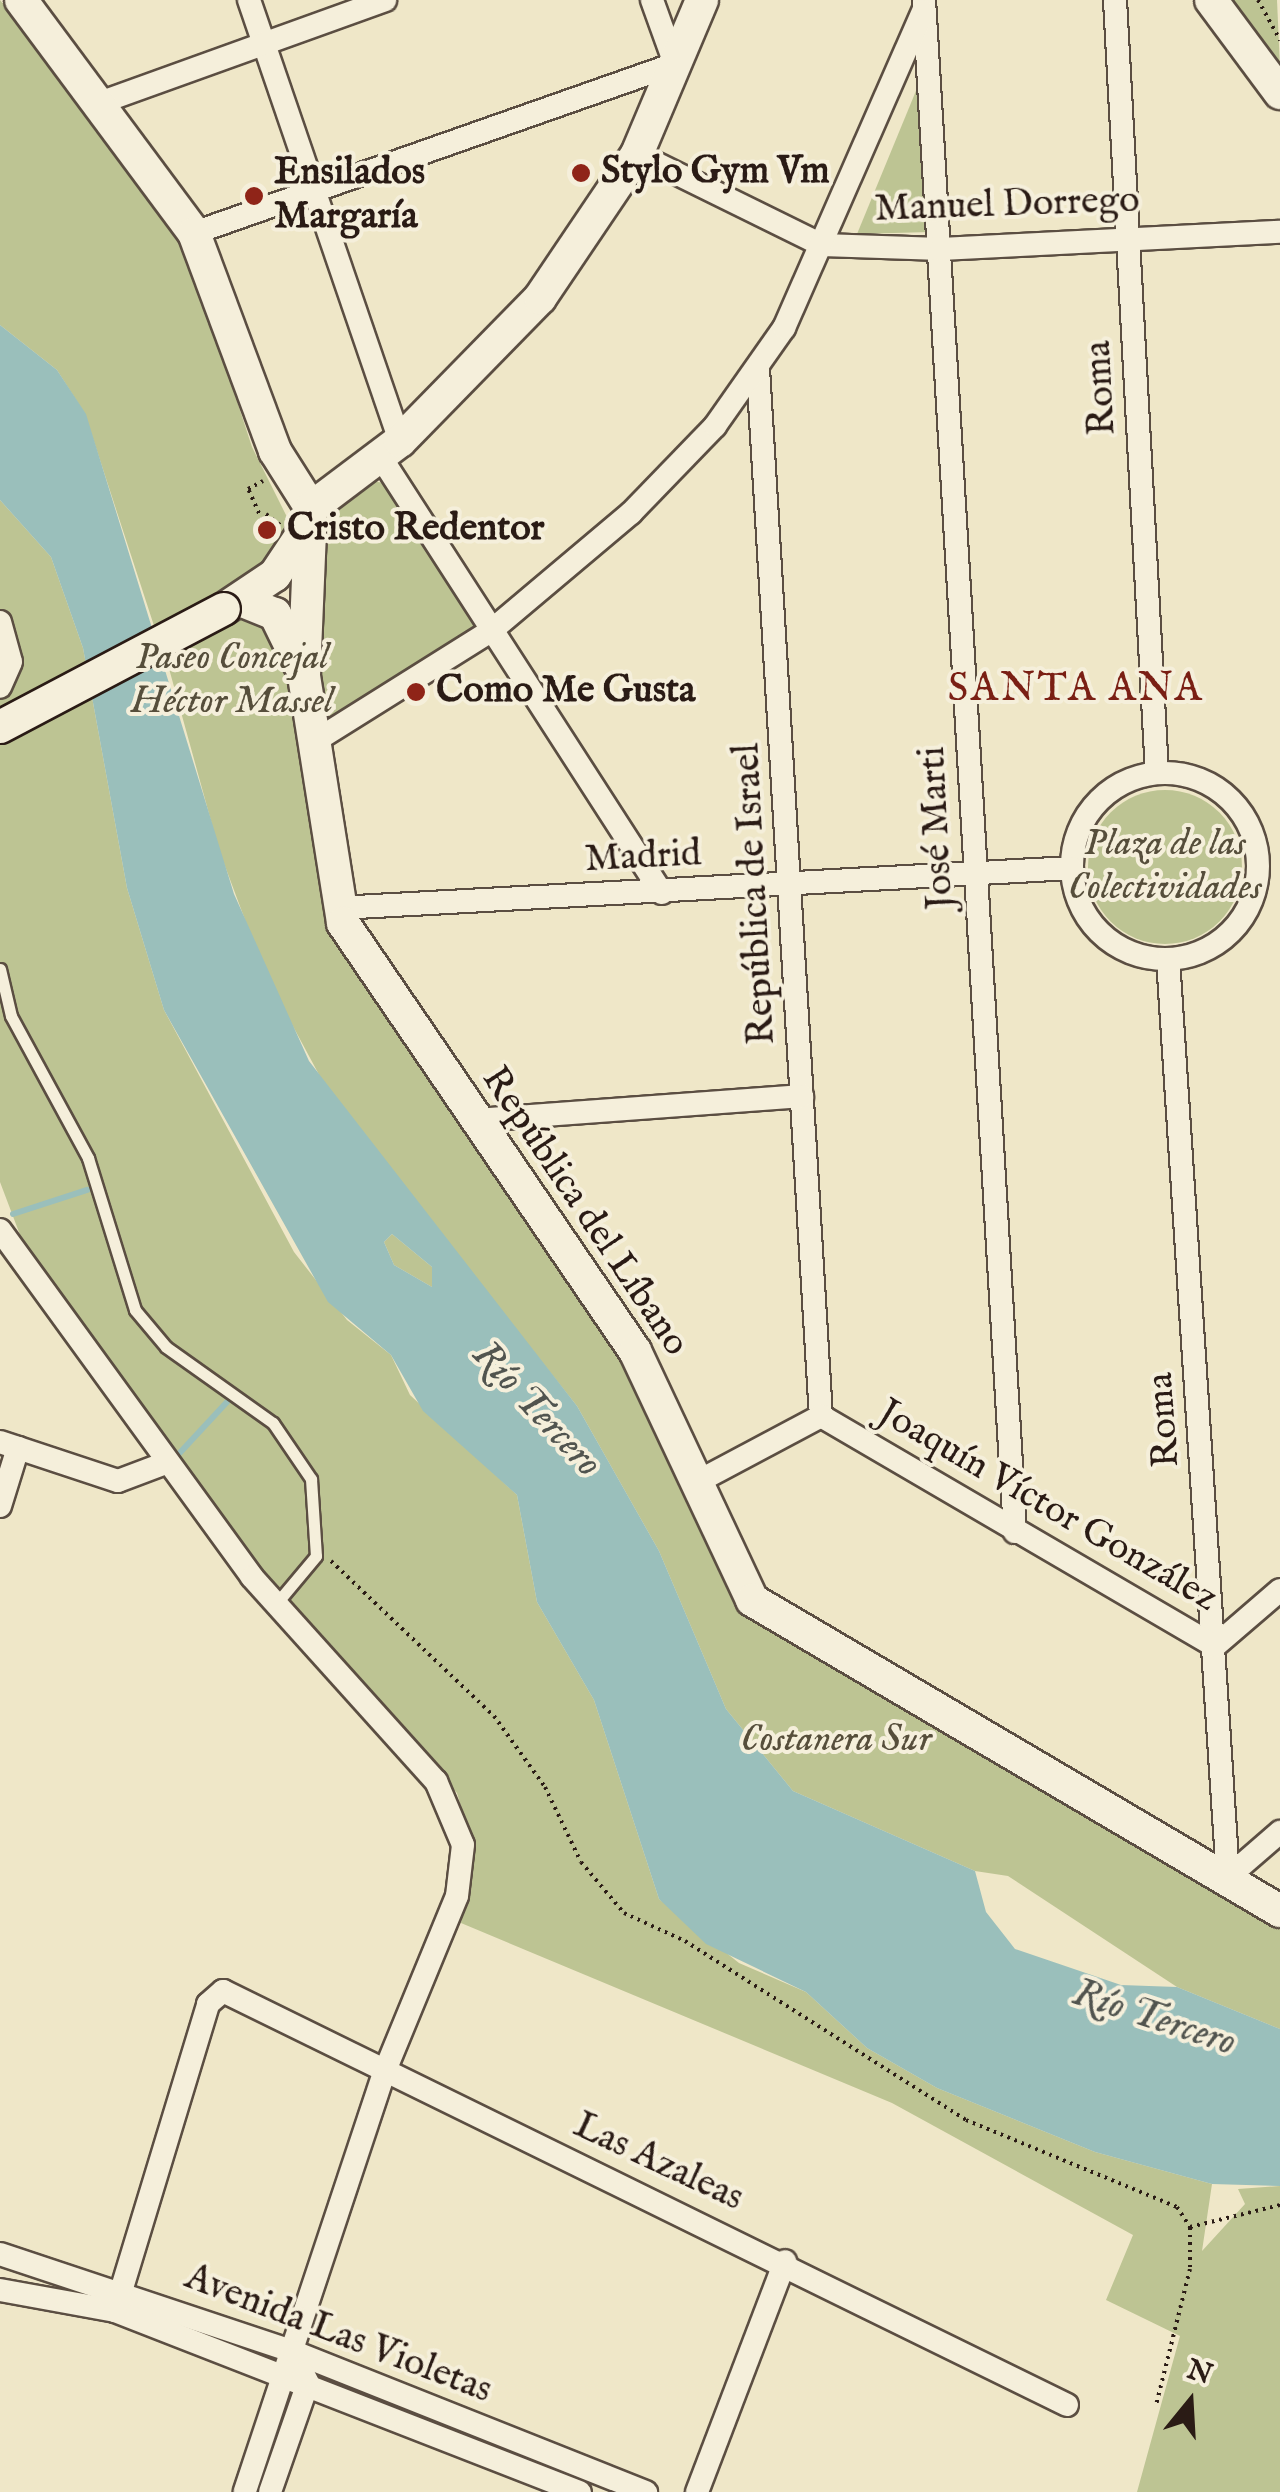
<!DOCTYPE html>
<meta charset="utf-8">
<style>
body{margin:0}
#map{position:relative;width:1280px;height:2492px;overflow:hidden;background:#efe7c8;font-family:"IM FELL English",serif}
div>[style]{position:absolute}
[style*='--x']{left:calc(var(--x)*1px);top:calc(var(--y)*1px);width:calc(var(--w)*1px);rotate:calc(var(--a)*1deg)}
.green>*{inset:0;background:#bdc493}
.round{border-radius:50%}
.water>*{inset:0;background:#9abfbb}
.stream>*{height:6px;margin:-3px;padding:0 3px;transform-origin:3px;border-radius:3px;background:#9abfbb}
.path>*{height:4px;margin-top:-2px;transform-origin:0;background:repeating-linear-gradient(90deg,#2a1b15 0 2.5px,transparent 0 7.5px)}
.roads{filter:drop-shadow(2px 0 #5b4e42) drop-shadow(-2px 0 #5b4e42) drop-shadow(0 2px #5b4e42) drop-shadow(0 -2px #5b4e42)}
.lane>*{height:11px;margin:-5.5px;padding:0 5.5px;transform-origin:5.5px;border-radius:5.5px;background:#f5efdb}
.street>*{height:22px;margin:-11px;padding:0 11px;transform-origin:11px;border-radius:11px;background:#f5efdb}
.street>.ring{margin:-11px;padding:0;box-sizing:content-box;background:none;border:22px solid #f5efdb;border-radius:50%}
.secondary>*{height:32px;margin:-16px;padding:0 16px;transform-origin:16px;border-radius:16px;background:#f5efdb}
.bridges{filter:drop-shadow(2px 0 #2a1b15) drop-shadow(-2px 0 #2a1b15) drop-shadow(0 2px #2a1b15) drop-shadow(0 -2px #2a1b15)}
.secondary-bridge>*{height:32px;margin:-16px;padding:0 16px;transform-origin:16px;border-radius:16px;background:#f5efdb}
.dots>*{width:28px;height:28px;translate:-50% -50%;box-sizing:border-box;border:5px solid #f5efdb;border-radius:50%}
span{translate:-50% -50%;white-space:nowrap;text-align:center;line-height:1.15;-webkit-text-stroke:8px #f5efdb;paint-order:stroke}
.poi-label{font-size:38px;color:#2a1b15;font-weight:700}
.left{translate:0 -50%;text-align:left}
.street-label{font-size:38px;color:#2a1b15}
.park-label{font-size:38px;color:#564e3b;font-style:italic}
.neighbourhood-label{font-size:40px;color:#7a1f14;letter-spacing:2.5px}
.water-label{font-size:40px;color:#51544f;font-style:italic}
.north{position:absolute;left:1140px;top:2352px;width:100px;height:100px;-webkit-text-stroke:8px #f5efdb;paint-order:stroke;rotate:18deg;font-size:28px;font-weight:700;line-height:40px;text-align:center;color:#2a1b15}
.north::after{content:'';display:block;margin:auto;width:35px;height:45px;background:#2a1b15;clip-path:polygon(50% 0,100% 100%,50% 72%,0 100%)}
</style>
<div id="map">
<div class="green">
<i style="clip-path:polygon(0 0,185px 242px,252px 447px,290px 523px,277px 557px,157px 635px,85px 414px,57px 370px,0 325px)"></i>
<i style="clip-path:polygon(1229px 0,1277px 0,1280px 68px)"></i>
<i style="clip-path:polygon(918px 86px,930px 232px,857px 234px)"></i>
<i style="clip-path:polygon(373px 481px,389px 484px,475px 627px,327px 720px,318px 645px,324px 516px)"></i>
<i style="clip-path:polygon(0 500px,51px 557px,83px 648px,127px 888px,164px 1010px,294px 1252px,347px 1320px,391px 1355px,410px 1395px,517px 1495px,537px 1602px,594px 1700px,659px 1899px,739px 1963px,806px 1992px,867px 2048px,937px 2088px,1095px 2152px,1212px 2184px,1202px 2251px,1245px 2204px,1238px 2189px,1280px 2186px,1280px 2492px,1137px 2492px,1180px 2336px,1106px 2300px,1133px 2235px,892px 2103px,461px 1923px,474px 1851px,457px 1793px,283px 1597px,28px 1256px,0 1182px)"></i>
<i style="clip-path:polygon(226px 614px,259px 619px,288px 671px,325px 914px,618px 1345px,747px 1616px,1072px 1797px,1280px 1927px,1280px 2029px,1177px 1987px,1008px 1876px,975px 1871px,793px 1791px,726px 1709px,659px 1551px,577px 1406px,331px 1097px,266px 976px,219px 850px,165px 654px)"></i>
<i class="round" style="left:1088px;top:790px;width:154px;height:154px"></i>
<i style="clip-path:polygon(392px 1234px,432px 1267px,432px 1287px,394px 1265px,384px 1242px)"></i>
</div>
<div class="water">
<i style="clip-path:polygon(evenodd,0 325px,57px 370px,86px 414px,234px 894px,309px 1061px,577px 1406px,659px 1551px,726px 1709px,793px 1791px,975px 1871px,986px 1912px,1015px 1949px,1121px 1985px,1177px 1987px,1280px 2029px,1280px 2186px,1212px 2184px,1095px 2152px,937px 2088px,867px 2048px,806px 1992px,706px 1944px,659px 1899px,594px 1700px,537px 1602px,517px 1495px,423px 1411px,391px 1355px,328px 1302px,164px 1010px,127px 888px,83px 648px,51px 557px,0 500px,0 325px,392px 1234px,432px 1267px,432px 1287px,394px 1265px,384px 1242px,392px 1234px)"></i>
</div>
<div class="stream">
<i style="--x:13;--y:1214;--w:78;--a:-18"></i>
<i style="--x:175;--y:1458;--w:76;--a:-47.1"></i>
</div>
<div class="path">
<i style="--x:1258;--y:0;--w:46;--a:61.2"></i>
<i style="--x:266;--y:514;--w:18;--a:38"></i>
<i style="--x:262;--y:520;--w:34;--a:-114"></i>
<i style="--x:248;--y:489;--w:17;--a:-28"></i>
<i style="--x:331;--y:1561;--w:225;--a:43.6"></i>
<i style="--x:494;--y:1716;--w:87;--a:54.3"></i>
<i style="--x:545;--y:1787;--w:83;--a:64.4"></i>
<i style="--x:581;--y:1862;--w:67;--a:49.9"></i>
<i style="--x:624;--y:1913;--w:67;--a:24.7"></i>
<i style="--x:685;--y:1941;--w:333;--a:32.5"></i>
<i style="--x:966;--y:2120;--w:228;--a:22.4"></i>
<i style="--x:1177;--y:2207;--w:24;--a:57"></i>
<i style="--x:1190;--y:2227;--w:42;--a:90"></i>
<i style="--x:1190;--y:2269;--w:140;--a:104"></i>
<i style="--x:1190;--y:2227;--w:93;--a:-13.7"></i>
</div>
<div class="roads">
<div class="lane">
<i style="--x:0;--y:969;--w:48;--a:76.8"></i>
<i style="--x:11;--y:1016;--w:162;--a:61.5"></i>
<i style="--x:88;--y:1158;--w:159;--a:72.8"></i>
<i style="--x:135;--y:1310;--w:48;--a:50"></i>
<i style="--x:166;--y:1347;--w:131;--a:35.4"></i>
<i style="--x:273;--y:1423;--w:68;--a:55.8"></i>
<i style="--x:311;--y:1479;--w:77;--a:86.3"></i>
<i style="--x:316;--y:1556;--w:64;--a:129.9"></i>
</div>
<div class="street">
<i style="--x:249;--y:0;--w:466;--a:71.1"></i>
<i style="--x:924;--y:0;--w:1535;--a:86.6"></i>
<i style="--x:1115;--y:0;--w:774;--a:86.89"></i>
<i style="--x:102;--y:102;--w:301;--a:-19.8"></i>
<i style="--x:637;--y:154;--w:206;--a:26.2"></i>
<i style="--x:822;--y:245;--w:119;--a:1.9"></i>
<i style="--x:941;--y:249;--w:339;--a:-2.9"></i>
<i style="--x:194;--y:233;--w:510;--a:-19.36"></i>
<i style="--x:675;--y:64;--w:68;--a:-109.8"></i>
<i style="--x:758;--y:369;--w:1049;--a:86.56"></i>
<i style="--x:380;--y:456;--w:520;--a:57.17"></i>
<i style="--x:0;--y:622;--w:41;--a:74.6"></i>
<i style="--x:11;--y:662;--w:27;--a:114"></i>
<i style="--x:312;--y:743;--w:213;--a:-32.1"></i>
<i style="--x:492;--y:630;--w:182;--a:-40.1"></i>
<i style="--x:631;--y:513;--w:121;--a:-46"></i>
<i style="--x:715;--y:426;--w:120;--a:-54.9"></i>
<i style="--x:784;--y:328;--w:346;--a:-66.3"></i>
<i class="ring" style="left:1072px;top:773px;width:164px;height:164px"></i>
<i style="--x:338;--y:908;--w:734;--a:-3.12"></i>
<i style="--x:1168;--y:959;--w:920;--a:86.26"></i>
<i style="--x:477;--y:1120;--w:326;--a:-4.2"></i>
<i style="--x:0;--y:1230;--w:429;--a:54"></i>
<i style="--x:252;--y:1577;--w:275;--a:48"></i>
<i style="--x:436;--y:1781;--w:69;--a:67.1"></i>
<i style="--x:463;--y:1845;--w:51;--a:96.7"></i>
<i style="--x:457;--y:1896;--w:191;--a:112.4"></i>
<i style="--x:384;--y:2073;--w:441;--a:108.4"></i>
<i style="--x:821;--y:1416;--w:456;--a:30.3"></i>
<i style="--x:0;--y:1442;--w:124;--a:18.3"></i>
<i style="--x:118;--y:1481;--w:51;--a:-20.6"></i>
<i style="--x:695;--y:1483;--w:143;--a:-28"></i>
<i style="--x:0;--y:1506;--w:61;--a:-72.8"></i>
<i style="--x:1215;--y:1646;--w:86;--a:-40.7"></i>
<i style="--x:1228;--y:1877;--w:69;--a:-40.9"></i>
<i style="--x:0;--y:2254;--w:310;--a:18.4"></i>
<i style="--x:294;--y:2352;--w:379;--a:21.7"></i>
<i style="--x:0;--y:2290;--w:117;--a:10.3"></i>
<i style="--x:115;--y:2311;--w:499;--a:21.3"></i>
<i style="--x:115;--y:2311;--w:321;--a:-73.1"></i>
<i style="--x:208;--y:2004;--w:20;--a:-41"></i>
<i style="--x:223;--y:1991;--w:940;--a:26.13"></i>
<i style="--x:270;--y:2492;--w:115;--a:-70.8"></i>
<i style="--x:308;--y:2383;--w:11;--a:-117"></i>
<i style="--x:697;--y:2492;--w:247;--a:-69.1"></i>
</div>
<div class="secondary">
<i style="--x:21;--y:0;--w:290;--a:53.4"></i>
<i style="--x:194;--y:233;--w:233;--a:69.6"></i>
<i style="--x:275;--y:451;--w:67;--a:57.7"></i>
<i style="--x:1211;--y:0;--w:116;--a:53.4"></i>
<i style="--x:311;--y:508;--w:168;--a:92.4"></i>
<i style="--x:304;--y:676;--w:250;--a:81"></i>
<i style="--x:343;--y:923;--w:518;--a:55.7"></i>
<i style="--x:635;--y:1351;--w:275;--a:64.8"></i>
<i style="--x:752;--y:1600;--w:613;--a:30.5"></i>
<i style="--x:311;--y:508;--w:111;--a:-37"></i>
<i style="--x:400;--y:441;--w:200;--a:-45.6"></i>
<i style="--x:540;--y:298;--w:174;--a:-56"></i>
<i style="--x:637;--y:154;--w:167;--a:-67.1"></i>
<i style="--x:240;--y:600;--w:38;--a:22"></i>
<i style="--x:275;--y:614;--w:57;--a:63.9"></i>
<i style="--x:224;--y:609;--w:61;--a:-33.7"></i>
<i style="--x:275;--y:575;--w:58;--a:-56.3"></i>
</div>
</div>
<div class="bridges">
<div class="secondary-bridge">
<i style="--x:0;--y:727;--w:253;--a:-27.8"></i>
</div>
</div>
<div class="dots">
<i style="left:581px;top:173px;background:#8f2418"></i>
<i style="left:254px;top:196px;background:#8f2418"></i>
<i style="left:267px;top:530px;background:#8f2418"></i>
<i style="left:416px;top:692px;background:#8f2418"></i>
</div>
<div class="poi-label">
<span class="left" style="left:601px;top:173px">Stylo Gym Vm</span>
<span class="left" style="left:274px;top:196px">Ensilados<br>Margaría</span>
<span class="left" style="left:287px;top:530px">Cristo Redentor</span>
<span class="left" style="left:436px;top:692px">Como Me Gusta</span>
</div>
<div class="street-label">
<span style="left:1007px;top:206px;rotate:-2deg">Manuel Dorrego</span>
<span style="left:1102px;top:388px;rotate:-93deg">Roma</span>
<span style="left:938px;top:828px;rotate:-93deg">José Marti</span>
<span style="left:643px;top:858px;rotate:-3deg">Madrid</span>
<span style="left:756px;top:894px;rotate:-93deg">República de Israel</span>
<span style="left:584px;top:1212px;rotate:56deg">República del Líbano</span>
<span style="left:1165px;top:1420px;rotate:-94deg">Roma</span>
<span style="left:1047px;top:1507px;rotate:30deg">Joaquín Víctor González</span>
<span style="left:658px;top:2163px;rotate:25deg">Las Azaleas</span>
<span style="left:338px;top:2335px;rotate:21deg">Avenida Las Violetas</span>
</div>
<div class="park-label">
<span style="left:232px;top:681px">Paseo Concejal<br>Héctor Massel</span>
<span style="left:1165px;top:867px">Plaza de las<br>Colectividades</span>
<span style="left:836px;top:1741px">Costanera Sur</span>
</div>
<div class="neighbourhood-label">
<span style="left:1076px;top:690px">SANTA ANA</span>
</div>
<div class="water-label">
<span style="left:536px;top:1410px;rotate:47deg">Río Tercero</span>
<span style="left:1154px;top:2019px;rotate:18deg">Río Tercero</span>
</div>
<div class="north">N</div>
</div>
